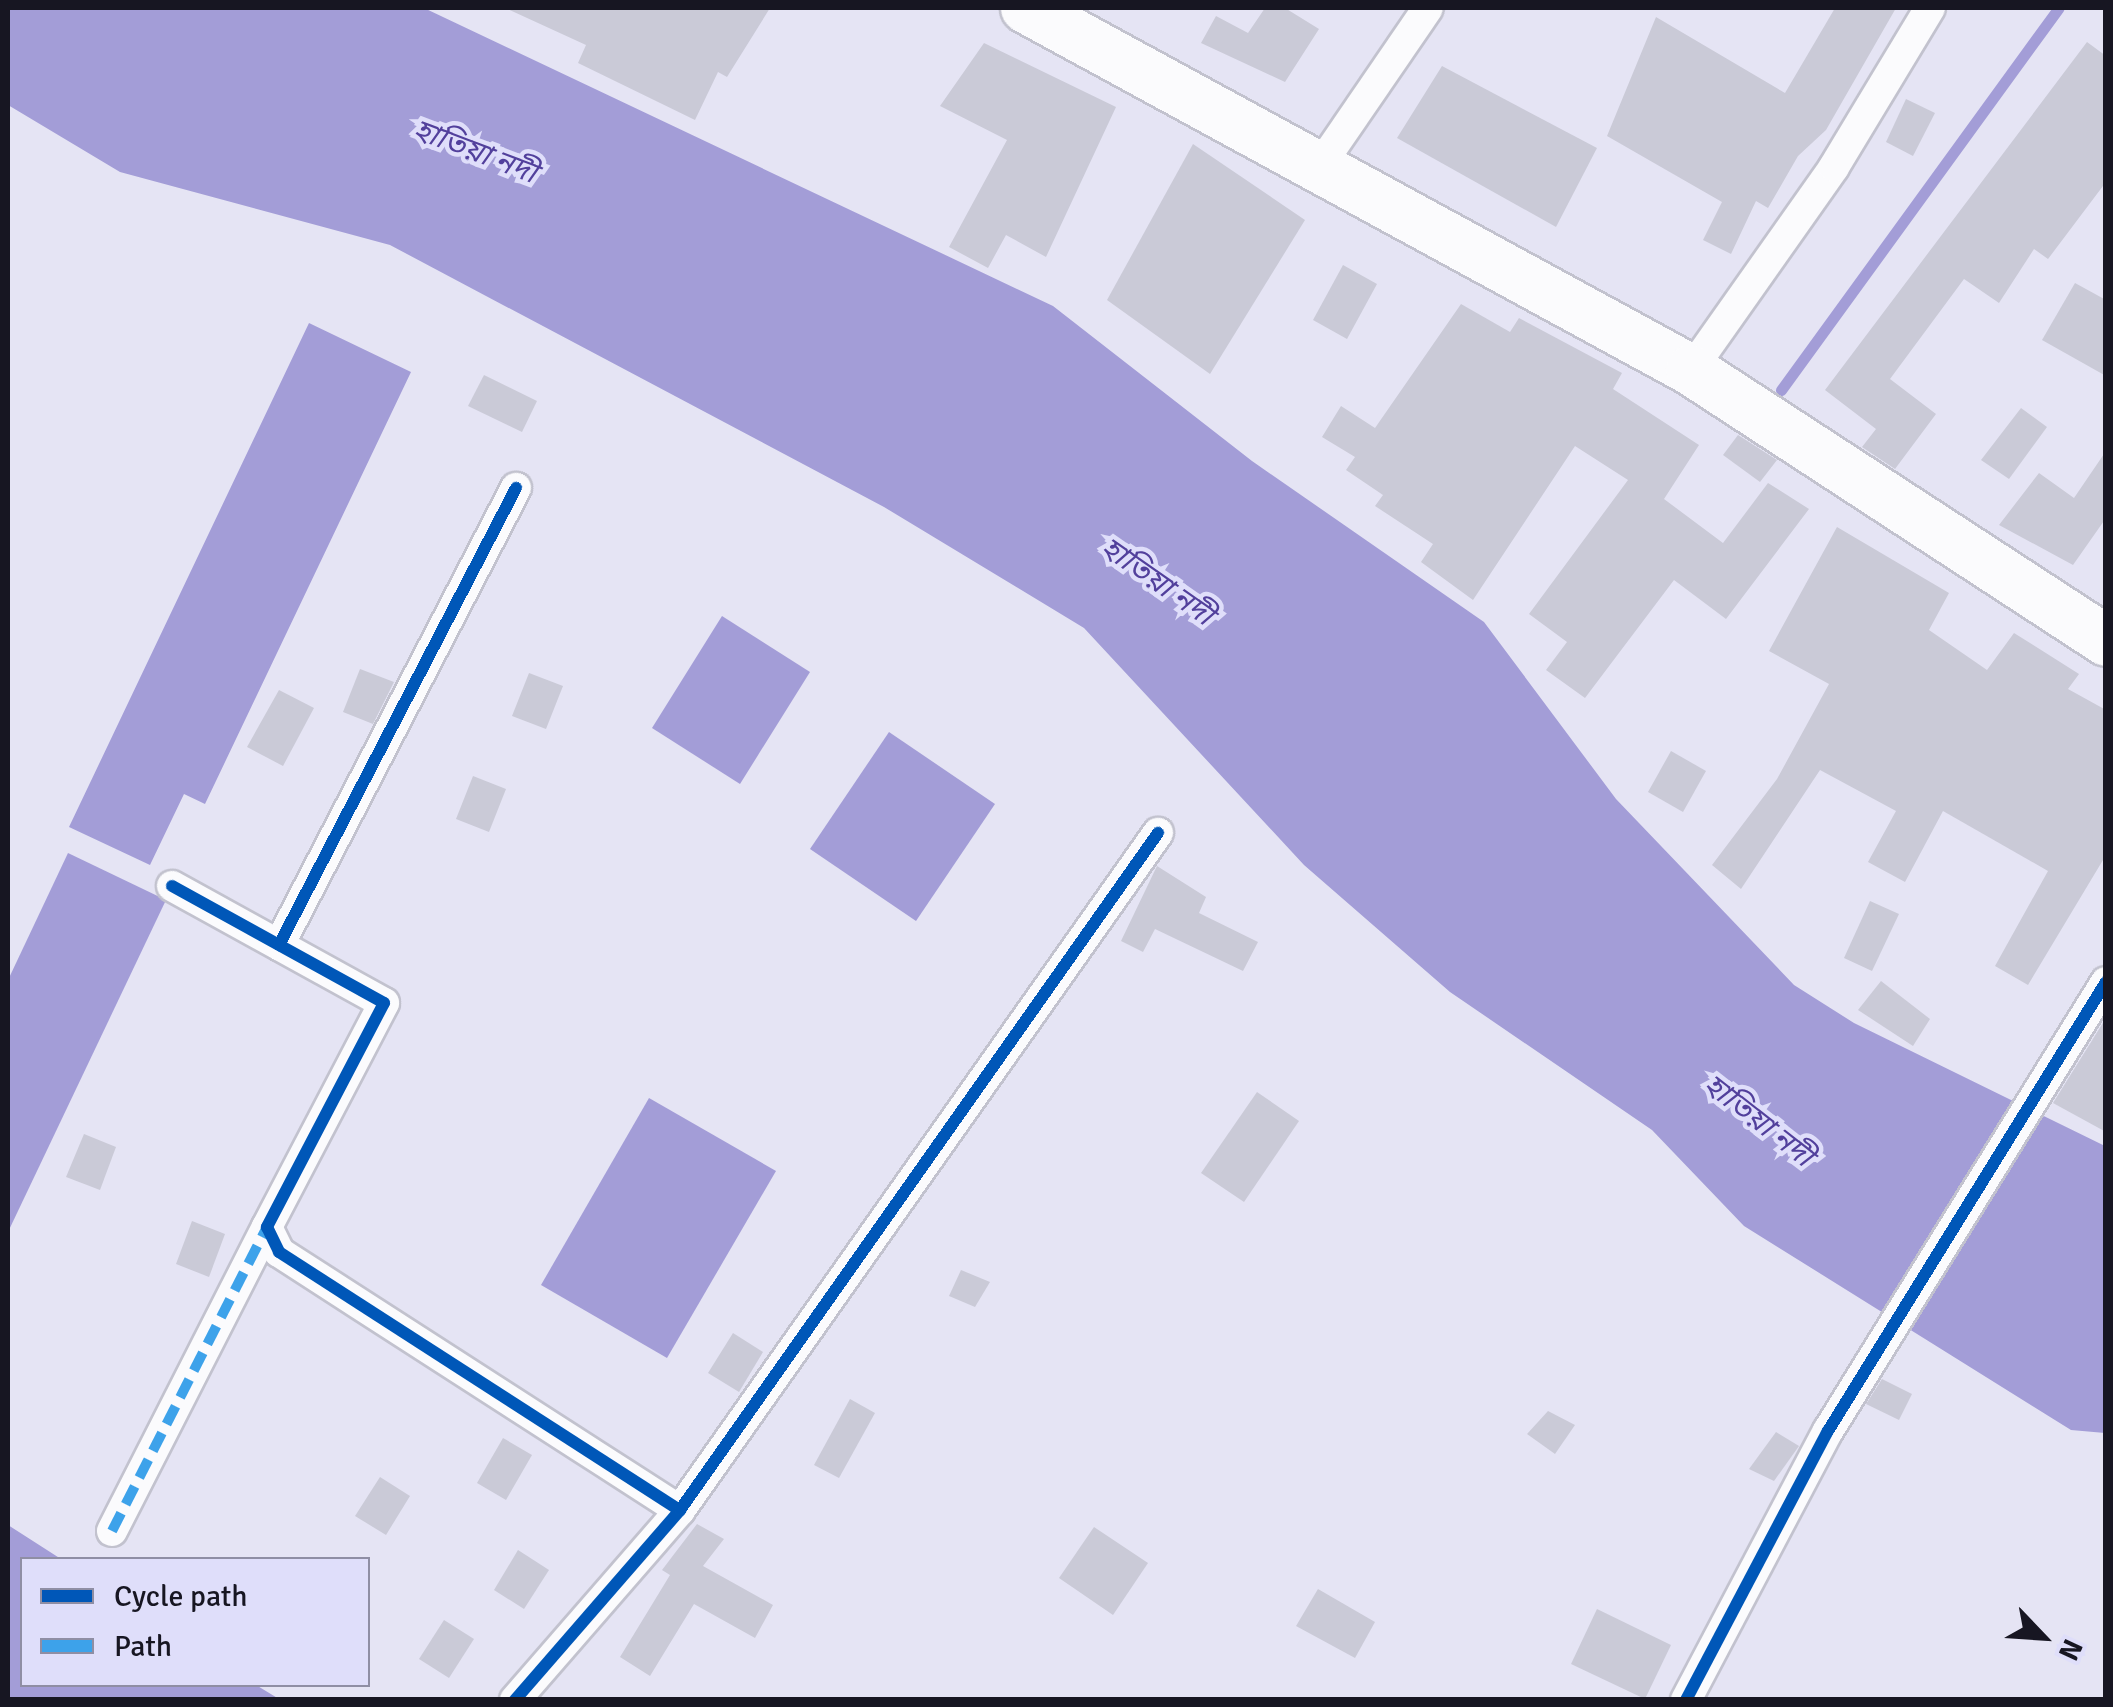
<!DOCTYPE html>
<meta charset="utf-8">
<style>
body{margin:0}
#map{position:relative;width:2113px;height:1707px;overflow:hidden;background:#e5e4f4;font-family:Signika,"Noto Sans Bengali",sans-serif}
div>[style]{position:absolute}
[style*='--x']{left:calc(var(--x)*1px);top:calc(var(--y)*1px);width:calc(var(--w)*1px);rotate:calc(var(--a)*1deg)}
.water>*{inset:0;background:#a39dd7}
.stream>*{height:11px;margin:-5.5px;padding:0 5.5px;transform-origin:5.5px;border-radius:5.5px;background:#a39dd7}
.building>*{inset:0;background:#cacad7}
.roads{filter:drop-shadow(2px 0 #c2c2ce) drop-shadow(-2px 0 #c2c2ce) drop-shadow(0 2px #c2c2ce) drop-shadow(0 -2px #c2c2ce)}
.minor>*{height:30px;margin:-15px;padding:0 15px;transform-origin:15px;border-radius:15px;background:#fbfbfd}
.primary>*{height:50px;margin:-25px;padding:0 25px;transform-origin:25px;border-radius:25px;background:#fbfbfd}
.quiet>*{height:10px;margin-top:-5px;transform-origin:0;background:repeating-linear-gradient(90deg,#3da2ea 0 20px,transparent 0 30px)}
.cycleway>*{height:12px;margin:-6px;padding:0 6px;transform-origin:6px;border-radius:6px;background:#0057b8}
span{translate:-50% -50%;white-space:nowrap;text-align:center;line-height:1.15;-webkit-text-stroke:9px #dfdefa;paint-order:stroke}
.water-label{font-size:30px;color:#52409c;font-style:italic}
.frame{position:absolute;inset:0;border:10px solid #171622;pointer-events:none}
.legend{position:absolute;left:20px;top:1557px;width:350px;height:130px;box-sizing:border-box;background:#dfdefa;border:2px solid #8f8ea4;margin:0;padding:12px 18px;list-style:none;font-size:30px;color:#171622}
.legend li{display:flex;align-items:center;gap:20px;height:50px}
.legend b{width:50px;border:2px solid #8f8ea4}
.north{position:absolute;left:1993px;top:1587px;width:100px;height:100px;-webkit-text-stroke:8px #dfdefa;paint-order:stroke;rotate:115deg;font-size:28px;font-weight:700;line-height:40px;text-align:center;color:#171622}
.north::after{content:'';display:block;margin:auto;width:35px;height:45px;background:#171622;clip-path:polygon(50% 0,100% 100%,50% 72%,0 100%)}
</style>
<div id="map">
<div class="water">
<i style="clip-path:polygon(8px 8px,424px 8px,1053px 306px,1252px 461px,1484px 622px,1616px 799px,1794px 985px,1854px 1023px,2105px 1146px,2105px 1433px,2071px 1430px,1744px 1226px,1652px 1130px,1450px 992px,1304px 865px,1084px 628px,884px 507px,390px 245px,120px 172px,8px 105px)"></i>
<i style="clip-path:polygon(309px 323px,411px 372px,205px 804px,184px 794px,150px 865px,69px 827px)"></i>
<i style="clip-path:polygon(722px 616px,810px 672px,740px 784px,652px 728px)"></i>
<i style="clip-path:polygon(889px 732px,995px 804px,916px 921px,810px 849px)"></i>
<i style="clip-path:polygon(68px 853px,166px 900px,8px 1232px,8px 980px)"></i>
<i style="clip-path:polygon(649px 1098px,776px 1171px,667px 1358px,541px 1285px)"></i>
<i style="clip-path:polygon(8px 1525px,61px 1559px,22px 1560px,22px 1684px,256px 1685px,279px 1699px,8px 1699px)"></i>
</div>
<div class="stream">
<i style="--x:1781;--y:390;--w:472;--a:-54"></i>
</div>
<div class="building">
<i style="clip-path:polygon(505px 8px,770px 8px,727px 77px,718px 72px,695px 120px,578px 63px,586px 45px)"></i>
<i style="clip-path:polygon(1265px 8px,1285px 8px,1319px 29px,1285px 82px,1201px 43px,1216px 16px,1248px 33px)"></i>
<i style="clip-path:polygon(1835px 8px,1896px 8px,1826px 130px,1798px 156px,1768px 208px,1756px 201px,1731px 254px,1703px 240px,1722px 202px,1607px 136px,1656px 17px,1785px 93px)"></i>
<i style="clip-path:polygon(2087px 42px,2106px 56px,2106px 182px,2048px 259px,2034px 249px,1999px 303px,1964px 279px,1890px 379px,1936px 414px,1895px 469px,1862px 447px,1876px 429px,1825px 390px)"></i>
<i style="clip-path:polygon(984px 43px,1116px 107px,1046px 257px,1006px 235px,988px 268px,949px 247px,1007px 140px,940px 106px)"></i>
<i style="clip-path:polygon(1442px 66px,1597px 148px,1556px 227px,1397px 138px)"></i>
<i style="clip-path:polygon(1906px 99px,1935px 113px,1913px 156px,1886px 142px)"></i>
<i style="clip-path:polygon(1193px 144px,1305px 220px,1210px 374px,1107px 300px)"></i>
<i style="clip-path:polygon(1343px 265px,1377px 284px,1347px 339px,1313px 320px)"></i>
<i style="clip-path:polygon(2075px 283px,2106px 300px,2106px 376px,2042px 340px)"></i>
<i style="clip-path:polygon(1461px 304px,1510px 332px,1519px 318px,1622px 373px,1613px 389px,1699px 445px,1664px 499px,1723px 543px,1768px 483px,1809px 509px,1726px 619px,1674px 580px,1585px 698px,1546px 670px,1567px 642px,1529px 614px,1628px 480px,1575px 446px,1473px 600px,1421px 562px,1433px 544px,1375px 506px,1383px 495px,1346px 470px,1355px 457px,1322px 437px,1341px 406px,1375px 428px)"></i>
<i style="clip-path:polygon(484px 375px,537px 401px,522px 432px,468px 406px)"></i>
<i style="clip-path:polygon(2021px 408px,2047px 427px,2009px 479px,1981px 460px)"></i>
<i style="clip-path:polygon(1738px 435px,1777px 460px,1760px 482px,1723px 455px)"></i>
<i style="clip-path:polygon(2106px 451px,2106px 518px,2073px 565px,1999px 525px,2039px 473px,2074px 498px)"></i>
<i style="clip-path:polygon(1837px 527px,1949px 593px,1929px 630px,1987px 670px,2014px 633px,2079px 674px,2068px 689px,2106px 710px,2106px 855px,2028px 985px,1995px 966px,2048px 871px,1943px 811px,1905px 882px,1868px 862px,1896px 811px,1820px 770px,1741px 889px,1712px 865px,1777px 779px,1829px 684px,1769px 651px)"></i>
<i style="clip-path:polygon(360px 669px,394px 682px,373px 724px,343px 712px)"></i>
<i style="clip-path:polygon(529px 673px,563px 686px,546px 729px,512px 716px)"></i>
<i style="clip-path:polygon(279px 690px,314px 708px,283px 766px,247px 747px)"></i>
<i style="clip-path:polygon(1671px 751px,1706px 771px,1683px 812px,1648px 792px)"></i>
<i style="clip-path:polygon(473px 776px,506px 789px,489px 832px,456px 819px)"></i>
<i style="clip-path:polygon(1157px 866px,1206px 897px,1199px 913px,1258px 942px,1243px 971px,1155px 929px,1143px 952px,1121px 941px)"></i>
<i style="clip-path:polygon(1870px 901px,1899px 914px,1872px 971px,1844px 958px)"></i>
<i style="clip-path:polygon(1881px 981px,1930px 1019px,1913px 1046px,1858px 1010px)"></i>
<i style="clip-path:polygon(2106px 1018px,2106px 1132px,2053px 1103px)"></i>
<i style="clip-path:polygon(1257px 1092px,1299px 1121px,1244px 1202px,1201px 1173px)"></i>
<i style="clip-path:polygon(84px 1134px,116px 1147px,100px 1190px,66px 1177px)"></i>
<i style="clip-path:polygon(192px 1221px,225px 1234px,209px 1277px,176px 1264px)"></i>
<i style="clip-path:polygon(961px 1270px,990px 1282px,975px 1307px,949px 1296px)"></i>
<i style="clip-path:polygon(733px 1333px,763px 1352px,739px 1392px,708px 1373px)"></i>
<i style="clip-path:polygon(1882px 1379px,1912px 1394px,1899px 1420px,1866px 1404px)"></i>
<i style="clip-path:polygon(850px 1399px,875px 1413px,839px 1478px,814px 1465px)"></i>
<i style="clip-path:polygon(1548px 1411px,1575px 1425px,1555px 1454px,1527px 1434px)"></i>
<i style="clip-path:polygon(1776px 1432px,1799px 1446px,1774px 1481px,1749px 1469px)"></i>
<i style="clip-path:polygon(503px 1438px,532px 1455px,506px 1500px,477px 1483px)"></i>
<i style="clip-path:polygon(380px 1477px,410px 1496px,386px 1535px,355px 1516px)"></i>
<i style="clip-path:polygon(697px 1524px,724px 1539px,703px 1566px,773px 1605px,755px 1638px,694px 1604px,650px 1676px,620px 1657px,670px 1575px,662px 1570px)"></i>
<i style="clip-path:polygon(1094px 1527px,1148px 1563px,1113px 1615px,1059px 1578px)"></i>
<i style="clip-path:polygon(518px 1550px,549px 1570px,524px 1609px,494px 1590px)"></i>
<i style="clip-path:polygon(1318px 1589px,1375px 1622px,1355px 1658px,1296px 1626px)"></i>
<i style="clip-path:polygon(1597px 1609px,1671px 1645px,1645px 1699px,1571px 1664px)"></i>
<i style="clip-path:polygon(444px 1620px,474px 1639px,449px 1678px,419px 1659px)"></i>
</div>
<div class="roads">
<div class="minor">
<i style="--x:1317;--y:170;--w:196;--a:-55.6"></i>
<i style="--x:1691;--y:370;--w:248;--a:-54.8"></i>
<i style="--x:1834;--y:167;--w:186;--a:-58.9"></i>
<i style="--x:172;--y:886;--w:242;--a:28.9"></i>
<i style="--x:384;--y:1003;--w:253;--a:117.6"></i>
<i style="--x:267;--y:1227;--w:28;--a:64"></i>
<i style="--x:279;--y:1252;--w:477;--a:32.8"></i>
<i style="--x:279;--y:945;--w:515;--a:-62.59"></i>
<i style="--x:112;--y:1531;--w:341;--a:-63"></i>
<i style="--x:515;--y:1700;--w:252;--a:-49"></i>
<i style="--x:680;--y:1510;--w:829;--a:-54.78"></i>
<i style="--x:1686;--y:1700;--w:304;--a:-62.2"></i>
<i style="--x:1828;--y:1431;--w:528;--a:-58.24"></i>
</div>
<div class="primary">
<i style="--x:1026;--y:8;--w:757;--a:28.56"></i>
<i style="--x:1691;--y:370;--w:496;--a:33.1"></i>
</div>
</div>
<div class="quiet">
<i style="--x:112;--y:1531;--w:341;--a:-63"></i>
</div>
<div class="cycleway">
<i style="--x:172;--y:886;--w:242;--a:28.9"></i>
<i style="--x:384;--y:1003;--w:253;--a:117.6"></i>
<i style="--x:267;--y:1227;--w:28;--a:64"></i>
<i style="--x:279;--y:1252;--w:477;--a:32.8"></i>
<i style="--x:279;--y:945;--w:515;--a:-62.59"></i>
<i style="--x:515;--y:1700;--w:252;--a:-49"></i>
<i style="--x:680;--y:1510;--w:829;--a:-54.78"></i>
<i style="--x:1686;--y:1700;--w:304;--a:-62.2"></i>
<i style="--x:1828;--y:1431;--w:528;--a:-58.24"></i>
</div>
<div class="water-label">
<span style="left:475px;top:152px;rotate:21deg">হাতিয়া নদী</span>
<span style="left:1157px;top:582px;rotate:35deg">হাতিয়া নদী</span>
<span style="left:1758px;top:1121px;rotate:38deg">হাতিয়া নদী</span>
</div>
<div class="frame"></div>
<ul class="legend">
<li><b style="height:12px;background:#0057b8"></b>Cycle path</li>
<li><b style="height:12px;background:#3da2ea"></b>Path</li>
</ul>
<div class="north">N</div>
</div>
